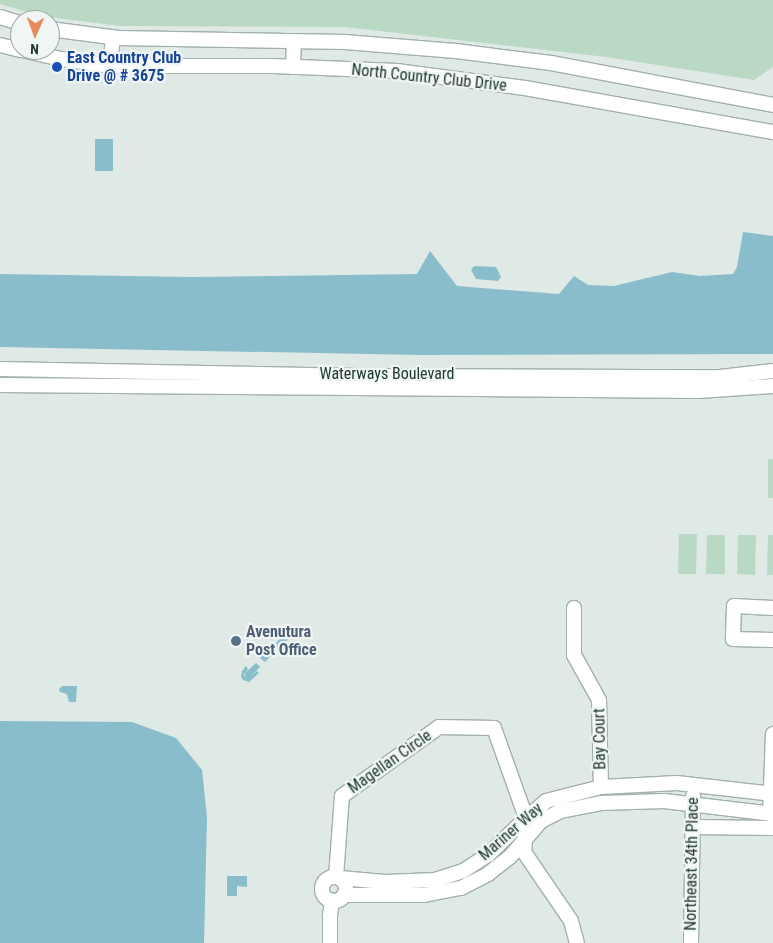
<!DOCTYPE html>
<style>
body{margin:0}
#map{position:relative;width:773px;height:943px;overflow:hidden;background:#dfe9e5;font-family:"Roboto Condensed",sans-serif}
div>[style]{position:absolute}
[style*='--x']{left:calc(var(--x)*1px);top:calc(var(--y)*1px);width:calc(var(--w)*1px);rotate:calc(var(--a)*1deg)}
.green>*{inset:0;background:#b9d9c4}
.water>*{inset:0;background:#8abdcb}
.roads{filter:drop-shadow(1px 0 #a2b0ac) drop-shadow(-1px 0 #a2b0ac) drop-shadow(0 1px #a2b0ac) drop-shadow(0 -1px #a2b0ac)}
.minor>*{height:14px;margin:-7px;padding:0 7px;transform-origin:7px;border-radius:7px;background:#fff}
.minor>.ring{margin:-7px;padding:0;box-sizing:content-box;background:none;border:14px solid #fff;border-radius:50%}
.dots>*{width:14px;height:14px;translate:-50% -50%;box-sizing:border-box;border:2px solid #eff6f3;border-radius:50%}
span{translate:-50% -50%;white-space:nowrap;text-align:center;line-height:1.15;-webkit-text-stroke:4.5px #eff6f3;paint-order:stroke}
.transit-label{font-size:16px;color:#164399;font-weight:700}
.left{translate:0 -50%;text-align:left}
.street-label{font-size:16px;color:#213833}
.service-label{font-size:16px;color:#4e5e75;font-weight:700}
.north{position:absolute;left:10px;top:10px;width:50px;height:50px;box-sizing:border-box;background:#eff6f3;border:1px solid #9daaa6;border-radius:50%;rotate:182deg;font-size:14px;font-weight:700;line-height:20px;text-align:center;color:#213833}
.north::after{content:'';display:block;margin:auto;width:18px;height:22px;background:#e8895e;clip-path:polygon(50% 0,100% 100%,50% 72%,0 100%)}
</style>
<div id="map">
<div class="green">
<i style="clip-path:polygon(0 0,773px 0,773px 67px,754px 80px,606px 57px,345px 27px,120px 26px,41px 16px,0 4px)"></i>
<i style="clip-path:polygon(768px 459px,773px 459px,773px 498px,768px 498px)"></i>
<i style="clip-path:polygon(679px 534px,697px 534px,696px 574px,678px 574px)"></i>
<i style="clip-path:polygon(707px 535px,725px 535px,725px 574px,706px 574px)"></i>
<i style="clip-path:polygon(738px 535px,756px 535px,755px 575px,737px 574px)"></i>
<i style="clip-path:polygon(768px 535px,773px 535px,773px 575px,767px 575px)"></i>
</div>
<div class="water">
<i style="clip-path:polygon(95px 139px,113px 139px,113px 171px,95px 171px)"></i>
<i style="clip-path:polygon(743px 232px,773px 236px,773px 354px,420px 355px,0 347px,0 274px,192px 277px,417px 274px,430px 251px,457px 286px,559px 294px,574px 276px,588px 285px,614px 286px,672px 272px,700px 276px,733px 274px,737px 267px)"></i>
<i style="clip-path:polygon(474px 266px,496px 267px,501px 277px,498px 281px,476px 279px,471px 270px)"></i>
<i style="clip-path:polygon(287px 632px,291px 636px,265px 662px,260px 658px)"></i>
<i style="clip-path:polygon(256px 663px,260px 667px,250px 677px,257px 671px,259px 673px,249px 682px,243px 680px,241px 677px,242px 671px,246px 666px,248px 669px,244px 674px,245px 678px,245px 673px)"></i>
<i style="clip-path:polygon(62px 686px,77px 686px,76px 702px,69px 702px,67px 694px,60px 692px,59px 689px)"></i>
<i style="clip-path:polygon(0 721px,132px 722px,176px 738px,202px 770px,207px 817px,204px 943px,0 943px)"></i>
<i style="clip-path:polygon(227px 876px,247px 876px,247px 887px,237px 886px,237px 896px,227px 896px)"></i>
</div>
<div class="roads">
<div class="minor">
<i style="--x:0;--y:17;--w:21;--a:17"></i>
<i style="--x:50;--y:29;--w:69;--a:7.5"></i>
<i style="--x:118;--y:38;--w:227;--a:1"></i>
<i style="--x:345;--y:42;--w:111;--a:4.6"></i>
<i style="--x:456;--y:51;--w:96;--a:7.2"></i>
<i style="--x:551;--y:63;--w:226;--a:10.7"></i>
<i style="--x:0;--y:45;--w:21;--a:14"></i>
<i style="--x:22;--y:50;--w:40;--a:13"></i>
<i style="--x:61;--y:59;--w:49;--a:8.1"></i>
<i style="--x:110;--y:66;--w:163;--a:0"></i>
<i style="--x:273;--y:66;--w:124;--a:2.3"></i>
<i style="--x:397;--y:71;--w:129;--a:7.6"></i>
<i style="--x:525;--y:88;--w:252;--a:10.1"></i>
<i style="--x:110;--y:66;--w:29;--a:-84"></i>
<i style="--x:293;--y:67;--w:26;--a:-88"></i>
<i style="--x:0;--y:369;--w:373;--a:1.1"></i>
<i style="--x:373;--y:376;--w:347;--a:0.2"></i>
<i style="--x:720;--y:377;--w:53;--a:-6.5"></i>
<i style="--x:0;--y:385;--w:698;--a:0.49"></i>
<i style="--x:698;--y:391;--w:75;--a:-3.8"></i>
<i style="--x:574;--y:608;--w:47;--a:90"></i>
<i style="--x:574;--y:655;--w:51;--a:60.9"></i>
<i style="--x:599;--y:700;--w:87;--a:88.7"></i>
<i style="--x:773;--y:608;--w:39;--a:-177"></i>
<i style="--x:734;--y:606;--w:33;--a:92"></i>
<i style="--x:733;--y:639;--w:40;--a:1.4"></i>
<i style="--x:770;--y:814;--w:80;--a:-87.9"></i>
<i style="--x:693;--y:827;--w:80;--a:0.7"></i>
<i class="ring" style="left:322px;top:877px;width:10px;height:10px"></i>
<i style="--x:336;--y:877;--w:81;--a:-85.8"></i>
<i style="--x:342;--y:796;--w:119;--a:-35.4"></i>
<i style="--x:439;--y:727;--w:55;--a:1"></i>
<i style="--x:494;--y:728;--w:96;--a:70.4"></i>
<i style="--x:526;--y:818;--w:34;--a:93"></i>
<i style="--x:524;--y:852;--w:83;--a:55.7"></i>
<i style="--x:571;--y:921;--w:23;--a:75"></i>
<i style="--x:340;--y:878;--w:45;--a:5.1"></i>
<i style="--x:385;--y:882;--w:50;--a:-2.3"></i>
<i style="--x:435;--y:880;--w:29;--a:-18"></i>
<i style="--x:463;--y:871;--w:30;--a:-33"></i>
<i style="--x:488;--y:855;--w:53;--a:-44.2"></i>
<i style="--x:526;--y:818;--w:26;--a:-40"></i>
<i style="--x:546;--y:801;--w:57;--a:-14.3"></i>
<i style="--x:601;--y:787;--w:76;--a:-3"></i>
<i style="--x:677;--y:783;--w:97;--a:6.5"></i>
<i style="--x:344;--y:895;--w:80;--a:0"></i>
<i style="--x:424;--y:895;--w:38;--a:-11"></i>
<i style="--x:461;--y:888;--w:30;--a:-27"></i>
<i style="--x:488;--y:874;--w:28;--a:-38"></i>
<i style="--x:510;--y:857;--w:48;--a:-49.3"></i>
<i style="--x:541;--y:821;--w:22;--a:-27"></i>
<i style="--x:561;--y:811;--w:42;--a:-11"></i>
<i style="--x:602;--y:803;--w:62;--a:-1.8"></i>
<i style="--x:664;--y:801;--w:110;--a:6.8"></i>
<i style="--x:330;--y:943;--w:28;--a:-90"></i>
<i style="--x:330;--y:915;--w:14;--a:-82"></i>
<i style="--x:691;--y:943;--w:147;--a:-89.2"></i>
</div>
</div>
<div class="dots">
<i style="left:57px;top:67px;background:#1a4fb4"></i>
<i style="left:236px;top:641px;background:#5c6f8a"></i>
</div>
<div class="transit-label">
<span class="left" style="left:67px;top:67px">East Country Club<br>Drive @ # 3675</span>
</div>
<div class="street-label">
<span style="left:429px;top:78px;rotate:6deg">North Country Club Drive</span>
<span style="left:387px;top:374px">Waterways Boulevard</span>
<span style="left:600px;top:739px;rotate:-91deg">Bay Court</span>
<span style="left:390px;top:762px;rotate:-35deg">Magellan Circle</span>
<span style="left:511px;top:832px;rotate:-41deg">Mariner Way</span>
<span style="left:692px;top:864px;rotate:-89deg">Northeast 34th Place</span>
</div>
<div class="service-label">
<span class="left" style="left:246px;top:641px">Avenutura<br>Post Office</span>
</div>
<div class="north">N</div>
</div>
